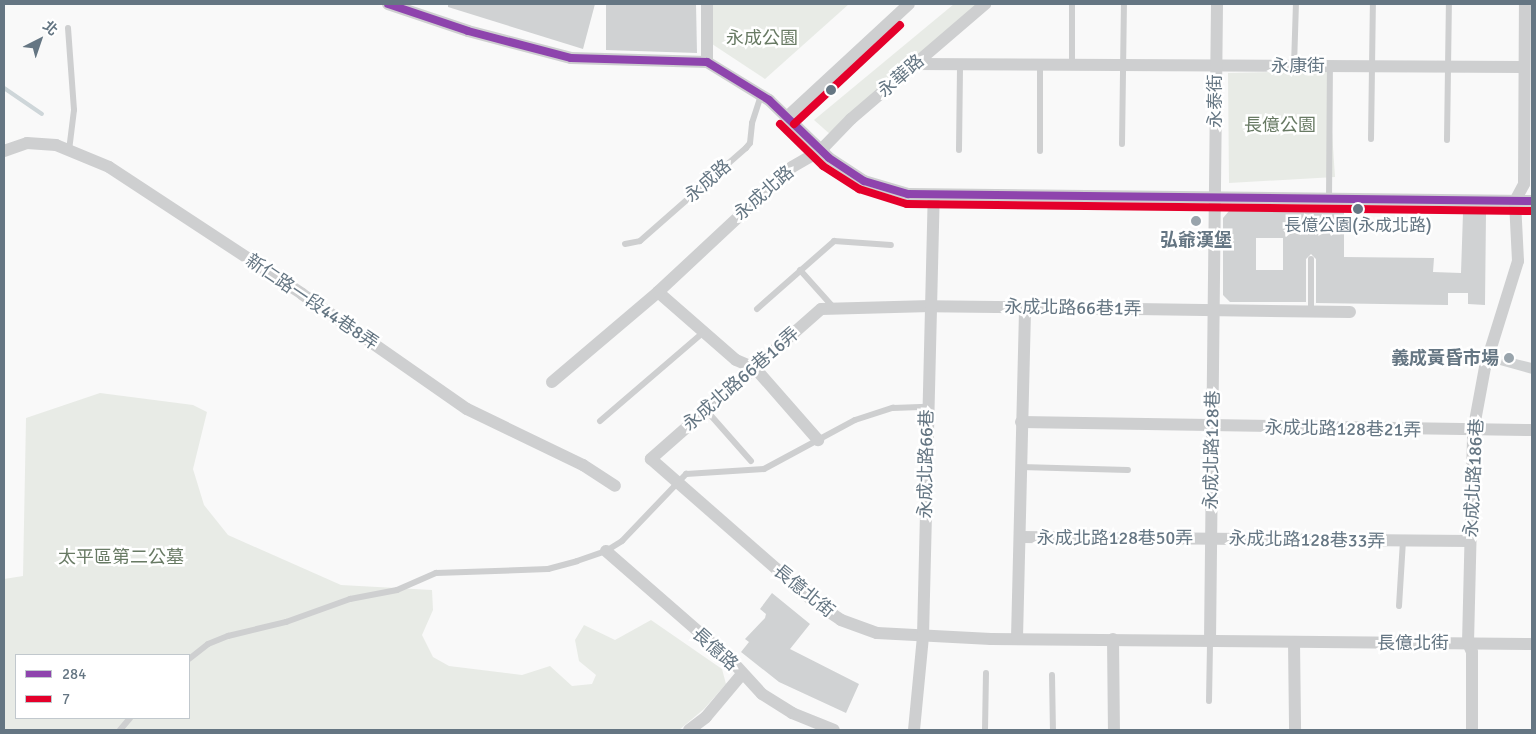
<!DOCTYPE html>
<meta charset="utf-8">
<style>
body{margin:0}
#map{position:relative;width:1536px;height:734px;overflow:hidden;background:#f9f9f9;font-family:Signika,"Noto Sans TC",sans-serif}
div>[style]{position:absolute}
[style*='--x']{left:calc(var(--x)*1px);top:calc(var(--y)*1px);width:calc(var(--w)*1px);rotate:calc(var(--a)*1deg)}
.green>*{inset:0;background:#e8ebe6}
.stream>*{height:4px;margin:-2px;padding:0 2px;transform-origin:2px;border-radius:2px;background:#ced6d9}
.building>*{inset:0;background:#d0d2d3}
.service>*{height:6px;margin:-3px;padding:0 3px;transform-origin:3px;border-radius:3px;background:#cecfd0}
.minor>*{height:12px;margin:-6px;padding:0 6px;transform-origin:6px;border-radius:6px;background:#cecfd0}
.bus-1>*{height:8px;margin:-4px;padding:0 4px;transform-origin:4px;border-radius:4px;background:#8e44ad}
.bus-2>*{height:8px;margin:-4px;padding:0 4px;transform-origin:4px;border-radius:4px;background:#e4002b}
.dots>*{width:14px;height:14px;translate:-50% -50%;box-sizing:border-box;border:2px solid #fff;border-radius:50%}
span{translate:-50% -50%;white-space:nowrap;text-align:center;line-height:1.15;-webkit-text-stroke:5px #fff;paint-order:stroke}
.bus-label{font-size:17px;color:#657683}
.park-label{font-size:18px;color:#687a64}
.street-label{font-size:18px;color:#657683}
.poi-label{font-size:18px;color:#657683;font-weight:700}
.right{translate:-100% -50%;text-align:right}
.frame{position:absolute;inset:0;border:5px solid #657683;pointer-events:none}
.legend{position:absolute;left:15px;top:654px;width:175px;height:65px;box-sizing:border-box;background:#fff;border:1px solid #c1c8cd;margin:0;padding:6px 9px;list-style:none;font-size:15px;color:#657683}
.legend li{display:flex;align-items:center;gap:10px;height:25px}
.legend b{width:25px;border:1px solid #c1c8cd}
.north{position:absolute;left:15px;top:15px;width:50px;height:50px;-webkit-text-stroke:4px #fff;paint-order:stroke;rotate:41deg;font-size:14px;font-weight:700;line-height:20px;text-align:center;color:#657683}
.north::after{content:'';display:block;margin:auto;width:18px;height:22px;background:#657683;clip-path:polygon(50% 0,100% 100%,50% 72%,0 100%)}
</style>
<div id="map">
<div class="green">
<i style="clip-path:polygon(712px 4px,849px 4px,765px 79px,709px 42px)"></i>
<i style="clip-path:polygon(954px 4px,980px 4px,831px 135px,814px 120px)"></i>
<i style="clip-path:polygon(1328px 71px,1335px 177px,1229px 183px,1228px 73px)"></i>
<i style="clip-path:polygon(evenodd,100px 393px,193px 405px,207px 412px,193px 469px,204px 505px,228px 535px,341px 585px,432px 590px,433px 610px,422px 635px,433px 657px,449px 666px,522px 675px,550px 666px,572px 686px,592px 684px,596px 675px,579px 661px,575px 640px,584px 625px,615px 640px,651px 620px,722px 669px,726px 684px,704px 709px,679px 730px,4px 730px,4px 579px,23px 576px,26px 418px,100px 393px,16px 655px,189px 655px,189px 718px,16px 718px,16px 655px)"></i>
</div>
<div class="stream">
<i style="--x:4;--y:88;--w:46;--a:34.4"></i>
</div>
<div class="building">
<i style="clip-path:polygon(448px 4px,595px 4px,583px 49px,448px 7px)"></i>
<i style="clip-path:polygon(606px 4px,696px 4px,697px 53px,606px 50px)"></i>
<i style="clip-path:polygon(evenodd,1229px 211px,1344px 212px,1344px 257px,1434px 258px,1433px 272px,1461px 273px,1463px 213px,1486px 213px,1485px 305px,1468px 304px,1468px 293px,1448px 293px,1448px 305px,1316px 303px,1316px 259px,1311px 254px,1306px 259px,1306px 302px,1230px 302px,1223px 295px,1223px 218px,1229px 211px,1256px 238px,1283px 238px,1283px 270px,1256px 270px,1256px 238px)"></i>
<i style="clip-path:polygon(1503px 356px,1532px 363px,1532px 374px,1500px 365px)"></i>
<i style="clip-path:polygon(772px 593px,810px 624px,790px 649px,859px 684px,846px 713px,779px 682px,741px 652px,749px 642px,745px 639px,765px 618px,766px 614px,760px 609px)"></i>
</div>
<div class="service">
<i style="--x:68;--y:28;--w:82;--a:85.8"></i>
<i style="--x:74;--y:110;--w:39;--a:97"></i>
<i style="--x:1040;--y:65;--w:86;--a:90"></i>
<i style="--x:1072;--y:65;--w:61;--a:-90"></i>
<i style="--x:1294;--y:66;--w:62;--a:-88.2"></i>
<i style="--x:1371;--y:139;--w:135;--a:-89.2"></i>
<i style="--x:1447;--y:140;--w:136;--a:-89.2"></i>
<i style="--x:1122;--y:144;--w:140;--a:-89.2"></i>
<i style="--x:959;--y:150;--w:86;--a:-89.3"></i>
<i style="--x:1329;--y:200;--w:134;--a:-89.6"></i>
<i style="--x:625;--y:244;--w:15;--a:-11"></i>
<i style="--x:640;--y:241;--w:141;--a:-41.3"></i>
<i style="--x:746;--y:148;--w:6;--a:-51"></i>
<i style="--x:750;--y:143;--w:20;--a:-84"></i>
<i style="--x:752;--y:123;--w:29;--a:-72"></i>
<i style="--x:1311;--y:259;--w:52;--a:90"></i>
<i style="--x:800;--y:270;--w:51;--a:48.2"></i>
<i style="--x:757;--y:309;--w:103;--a:-41.4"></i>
<i style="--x:834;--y:241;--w:57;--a:4"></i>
<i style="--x:706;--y:410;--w:68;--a:48.6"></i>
<i style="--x:600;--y:421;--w:137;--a:-40.6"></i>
<i style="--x:1021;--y:467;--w:107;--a:1.6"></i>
<i style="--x:1399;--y:606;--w:65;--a:-86.5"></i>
<i style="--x:189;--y:659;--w:24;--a:-38"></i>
<i style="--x:208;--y:644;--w:22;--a:-22"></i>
<i style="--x:228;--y:636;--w:60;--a:-13.6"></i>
<i style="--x:286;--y:622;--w:68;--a:-19.8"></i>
<i style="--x:350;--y:599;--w:48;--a:-10.8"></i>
<i style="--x:397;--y:590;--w:43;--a:-23.6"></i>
<i style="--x:436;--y:573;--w:112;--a:-2"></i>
<i style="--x:548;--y:569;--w:30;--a:-15"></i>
<i style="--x:577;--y:561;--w:31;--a:-19"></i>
<i style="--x:606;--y:551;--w:19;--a:-32"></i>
<i style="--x:622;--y:541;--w:93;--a:-46.3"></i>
<i style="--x:686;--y:474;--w:78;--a:-3.7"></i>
<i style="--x:764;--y:469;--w:103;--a:-28.3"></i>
<i style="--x:855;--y:420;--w:40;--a:-18"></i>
<i style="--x:893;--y:408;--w:34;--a:-2"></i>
<i style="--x:1052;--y:675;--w:55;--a:89"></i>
<i style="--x:1209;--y:701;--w:60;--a:-89"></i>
<i style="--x:120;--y:730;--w:16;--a:-50"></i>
<i style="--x:985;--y:730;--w:57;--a:-89"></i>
</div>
<div class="minor">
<i style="--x:388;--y:4;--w:84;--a:18.6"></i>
<i style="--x:468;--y:31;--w:106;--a:14.7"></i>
<i style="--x:571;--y:58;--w:136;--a:1.7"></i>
<i style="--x:707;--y:62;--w:73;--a:31.5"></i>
<i style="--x:769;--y:100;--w:83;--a:44"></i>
<i style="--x:829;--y:158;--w:42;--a:33.3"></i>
<i style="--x:864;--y:181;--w:46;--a:16.5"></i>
<i style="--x:908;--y:194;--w:624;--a:0.64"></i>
<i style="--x:707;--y:62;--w:58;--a:-90"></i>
<i style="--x:915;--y:64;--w:609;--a:0.28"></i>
<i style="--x:787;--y:117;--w:166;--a:-42.8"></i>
<i style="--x:4;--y:151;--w:24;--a:-19"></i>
<i style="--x:27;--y:143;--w:29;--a:4"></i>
<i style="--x:56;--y:145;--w:57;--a:22.5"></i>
<i style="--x:109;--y:167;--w:231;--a:33.3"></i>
<i style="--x:302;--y:294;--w:201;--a:34.9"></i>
<i style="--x:467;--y:409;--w:129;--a:25.8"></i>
<i style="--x:583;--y:465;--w:38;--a:33"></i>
<i style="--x:658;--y:292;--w:103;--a:41.1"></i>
<i style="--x:736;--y:360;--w:21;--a:23"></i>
<i style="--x:755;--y:368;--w:96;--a:48.8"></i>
<i style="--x:1350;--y:312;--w:419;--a:-179.2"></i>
<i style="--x:931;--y:306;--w:110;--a:178.4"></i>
<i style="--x:821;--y:309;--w:227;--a:138.6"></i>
<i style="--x:651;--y:459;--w:215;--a:41.2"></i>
<i style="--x:813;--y:601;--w:34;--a:34"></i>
<i style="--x:841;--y:620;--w:38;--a:20"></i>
<i style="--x:877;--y:633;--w:114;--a:3"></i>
<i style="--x:991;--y:639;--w:541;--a:0.53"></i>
<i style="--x:552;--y:382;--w:139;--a:-40.3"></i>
<i style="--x:658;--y:292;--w:183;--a:-43"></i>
<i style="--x:792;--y:167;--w:32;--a:-30"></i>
<i style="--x:820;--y:151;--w:45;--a:-45.9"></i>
<i style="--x:851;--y:119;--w:177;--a:-40.6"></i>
<i style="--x:1021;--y:422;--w:511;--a:0.9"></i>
<i style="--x:1020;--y:537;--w:450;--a:0.5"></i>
<i style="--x:606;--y:551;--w:164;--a:41.1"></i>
<i style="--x:730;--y:659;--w:47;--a:47.6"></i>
<i style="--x:762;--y:694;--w:36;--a:32"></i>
<i style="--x:792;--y:713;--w:45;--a:22"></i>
<i style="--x:1017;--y:638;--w:330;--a:-88.6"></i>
<i style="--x:1113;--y:639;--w:91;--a:89.4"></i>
<i style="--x:1210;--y:641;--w:637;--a:-89.37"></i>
<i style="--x:1294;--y:642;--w:88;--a:89.3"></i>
<i style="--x:689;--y:730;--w:21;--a:-37"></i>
<i style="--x:706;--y:717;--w:56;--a:-50.1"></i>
<i style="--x:914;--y:730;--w:94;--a:-84.5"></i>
<i style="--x:923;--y:636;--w:440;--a:-88.6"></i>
<i style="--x:1472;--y:730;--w:78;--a:-90"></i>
<i style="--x:1472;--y:652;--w:10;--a:-114"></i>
<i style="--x:1468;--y:643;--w:211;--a:-88.6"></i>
<i style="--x:1473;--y:432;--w:66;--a:-79.5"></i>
<i style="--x:1485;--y:367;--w:111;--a:-72.7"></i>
<i style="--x:1518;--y:261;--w:60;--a:-92.9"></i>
<i style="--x:1515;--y:201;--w:19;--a:-62"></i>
<i style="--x:1524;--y:184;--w:180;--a:-89.7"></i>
</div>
<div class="bus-1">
<i style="--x:388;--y:4;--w:84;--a:18.6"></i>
<i style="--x:468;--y:31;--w:106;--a:14.7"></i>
<i style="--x:571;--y:58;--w:136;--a:1.7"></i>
<i style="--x:707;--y:62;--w:73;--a:31.5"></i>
<i style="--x:769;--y:100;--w:83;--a:44"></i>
<i style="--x:829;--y:158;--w:42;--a:33.3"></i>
<i style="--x:864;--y:181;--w:46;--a:16.5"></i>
<i style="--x:908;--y:194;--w:624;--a:0.64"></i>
</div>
<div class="bus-2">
<i style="--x:780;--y:124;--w:60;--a:44.3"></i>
<i style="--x:823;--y:166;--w:43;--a:32.6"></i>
<i style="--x:859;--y:189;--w:50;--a:17.4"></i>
<i style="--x:907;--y:204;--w:625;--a:0.64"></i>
<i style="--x:794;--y:124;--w:145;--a:-43"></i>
</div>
<div class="dots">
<i style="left:831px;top:90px;background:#657683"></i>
<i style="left:1358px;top:209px;background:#657683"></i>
<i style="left:1196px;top:221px;background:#99a4ac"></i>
<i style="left:1509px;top:358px;background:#99a4ac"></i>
</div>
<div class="bus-label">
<span style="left:1358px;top:226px">長億公園(永成北路)</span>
</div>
<div class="park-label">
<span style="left:762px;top:38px">永成公園</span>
<span style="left:1280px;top:125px">長億公園</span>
<span style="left:121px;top:557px">太平區第二公墓</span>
</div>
<div class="street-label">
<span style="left:1298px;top:66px">永康街</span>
<span style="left:901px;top:76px;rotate:-41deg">永華路</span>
<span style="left:1215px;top:101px;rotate:-90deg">永泰街</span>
<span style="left:708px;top:181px;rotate:-41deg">永成路</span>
<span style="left:764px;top:193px;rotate:-41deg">永成北路</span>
<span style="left:312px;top:302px;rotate:34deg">新仁路一段44巷8弄</span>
<span style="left:1073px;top:308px;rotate:1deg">永成北路66巷1弄</span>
<span style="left:741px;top:379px;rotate:-41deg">永成北路66巷16弄</span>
<span style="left:1343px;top:429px;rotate:1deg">永成北路128巷21弄</span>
<span style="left:1212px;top:450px;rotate:-89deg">永成北路128巷</span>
<span style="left:926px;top:464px;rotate:-89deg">永成北路66巷</span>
<span style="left:1474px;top:478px;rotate:-87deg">永成北路186巷</span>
<span style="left:1115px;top:538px">永成北路128巷50弄</span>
<span style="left:1307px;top:540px;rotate:1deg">永成北路128巷33弄</span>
<span style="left:804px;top:591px;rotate:39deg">長億北街</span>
<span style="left:1413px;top:643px">長億北街</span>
<span style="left:715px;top:649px;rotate:42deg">長億路</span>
</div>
<div class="poi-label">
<span style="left:1196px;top:240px">弘爺漢堡</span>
<span class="right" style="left:1499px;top:358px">義成黃昏市場</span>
</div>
<div class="frame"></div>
<ul class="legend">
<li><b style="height:6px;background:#8e44ad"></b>284</li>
<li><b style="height:6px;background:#e4002b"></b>7</li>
</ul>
<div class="north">北</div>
</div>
